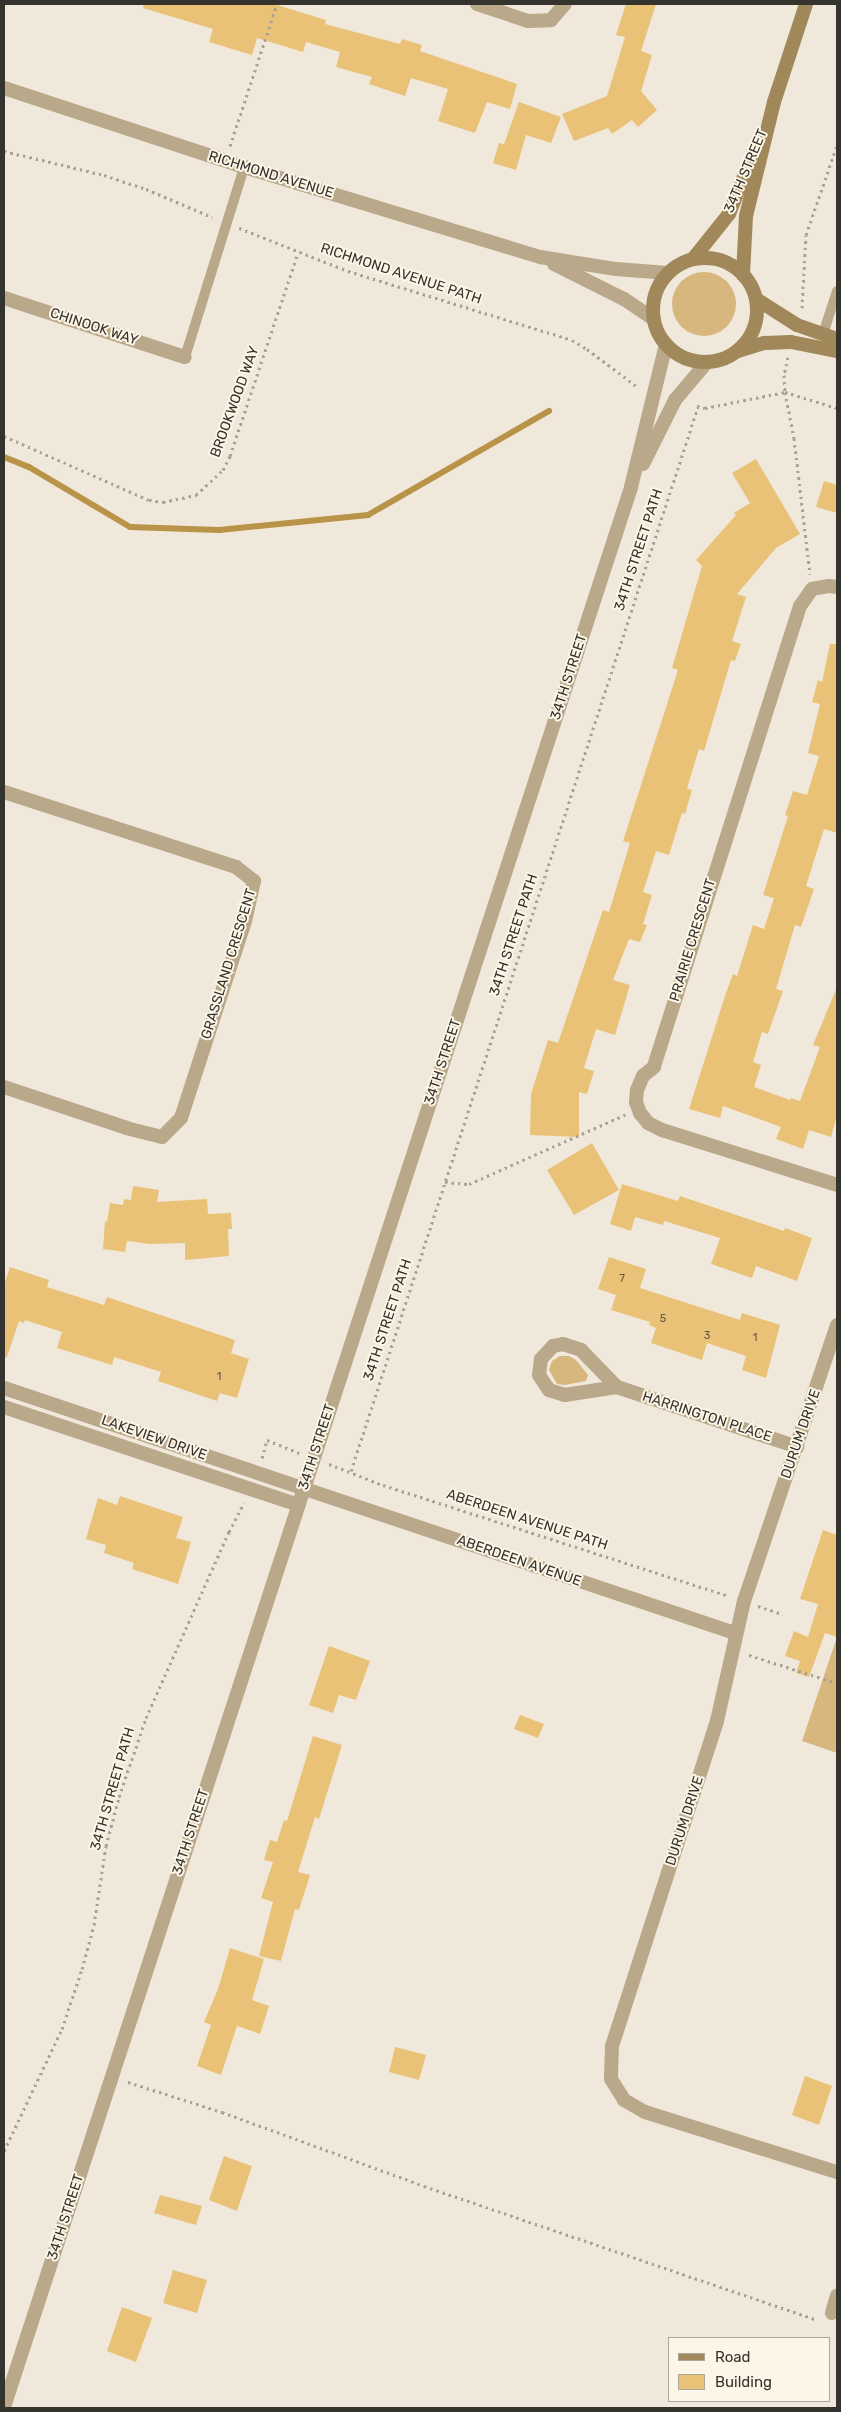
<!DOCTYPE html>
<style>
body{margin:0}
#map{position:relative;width:841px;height:2412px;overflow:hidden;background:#f0e8da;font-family:Rubik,sans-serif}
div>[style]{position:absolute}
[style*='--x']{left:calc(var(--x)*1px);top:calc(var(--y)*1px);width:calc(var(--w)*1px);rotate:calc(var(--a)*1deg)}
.green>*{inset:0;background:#d7b77d}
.round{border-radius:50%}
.stream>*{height:6px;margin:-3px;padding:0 3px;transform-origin:3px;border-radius:3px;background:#b89348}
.building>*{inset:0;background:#e9c278}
.path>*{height:3px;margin-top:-1.5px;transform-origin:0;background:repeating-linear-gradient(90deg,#a7a196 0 2.5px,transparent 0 6.5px)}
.service>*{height:10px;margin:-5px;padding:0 5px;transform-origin:5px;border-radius:5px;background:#b9a88a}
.minor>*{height:14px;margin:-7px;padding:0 7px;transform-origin:7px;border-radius:7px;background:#b9a88a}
.tertiary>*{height:14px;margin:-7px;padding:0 7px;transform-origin:7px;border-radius:7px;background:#b9a88a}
.secondary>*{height:14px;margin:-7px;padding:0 7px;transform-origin:7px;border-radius:7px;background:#a1885a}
.secondary>.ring{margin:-7px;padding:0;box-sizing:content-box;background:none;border:14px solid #a1885a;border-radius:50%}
span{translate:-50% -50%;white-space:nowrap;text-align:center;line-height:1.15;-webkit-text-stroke:4px #fdf6e7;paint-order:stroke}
.number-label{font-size:11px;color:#625740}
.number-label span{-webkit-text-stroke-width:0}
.street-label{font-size:14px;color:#35332d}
.frame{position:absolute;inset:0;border:5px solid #35332d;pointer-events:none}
.legend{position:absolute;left:668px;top:2337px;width:162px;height:65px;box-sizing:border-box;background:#fdf6e7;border:1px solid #ada89d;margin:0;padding:6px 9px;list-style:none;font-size:15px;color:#35332d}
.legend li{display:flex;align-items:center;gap:10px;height:25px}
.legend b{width:25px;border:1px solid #ada89d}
</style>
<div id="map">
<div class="green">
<i class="round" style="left:672px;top:272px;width:64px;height:64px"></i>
<i style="clip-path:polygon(560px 1356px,569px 1356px,576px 1360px,588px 1375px,586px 1381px,565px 1385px,557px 1384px,549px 1370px,552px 1361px)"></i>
<i style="clip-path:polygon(837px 1637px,837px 1753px,802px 1741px)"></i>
</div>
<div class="stream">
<i style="--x:4;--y:457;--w:27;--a:22"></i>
<i style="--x:29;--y:467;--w:117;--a:30.7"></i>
<i style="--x:130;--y:527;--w:89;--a:1.9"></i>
<i style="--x:219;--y:530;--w:150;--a:-5.7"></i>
<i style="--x:368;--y:515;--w:209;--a:-29.9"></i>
</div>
<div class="building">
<i style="clip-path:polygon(144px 4px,274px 4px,326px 20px,325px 24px,400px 44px,402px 39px,422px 45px,420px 51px,517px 84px,510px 109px,487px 102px,475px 133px,438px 121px,448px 89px,411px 78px,405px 96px,369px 84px,372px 77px,336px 67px,340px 52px,306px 42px,303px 52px,257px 38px,252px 55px,209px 42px,213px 29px,143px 8px)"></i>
<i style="clip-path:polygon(626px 4px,656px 4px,641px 51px,652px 55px,641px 91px,657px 110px,638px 127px,632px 120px,612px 134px,608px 128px,574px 141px,562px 114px,607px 96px,625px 37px,616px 35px)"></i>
<i style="clip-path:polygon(519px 102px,561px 117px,551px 143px,526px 135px,516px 170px,493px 163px,499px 143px,504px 144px)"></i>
<i style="clip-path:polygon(756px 459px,800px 534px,776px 548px,737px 594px,746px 597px,732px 641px,741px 644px,735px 661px,731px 660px,704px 751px,699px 749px,687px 788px,692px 790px,685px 814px,682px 813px,669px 855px,656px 851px,643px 892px,652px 895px,643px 924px,647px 925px,640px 942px,629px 939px,613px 980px,630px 985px,615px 1035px,596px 1029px,584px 1068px,594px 1071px,587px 1094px,579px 1092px,579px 1137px,530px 1135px,531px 1094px,548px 1040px,558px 1043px,603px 910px,609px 912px,630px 843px,623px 841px,678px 670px,672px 668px,702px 566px,696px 560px,736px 515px,734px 513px,750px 503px,732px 473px)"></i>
<i style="clip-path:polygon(824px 481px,837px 485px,837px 513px,816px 507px)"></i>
<i style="clip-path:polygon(830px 644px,837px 644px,837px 833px,824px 829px,806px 886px,814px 889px,801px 927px,795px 925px,776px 989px,783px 991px,768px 1034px,762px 1032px,753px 1062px,761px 1065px,754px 1087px,790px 1100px,791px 1098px,800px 1101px,820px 1047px,813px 1045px,837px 987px,837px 1115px,831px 1137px,809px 1130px,803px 1149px,776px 1139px,781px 1127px,723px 1106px,720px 1118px,689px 1109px,725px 996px,733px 974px,737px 976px,753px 925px,764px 929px,774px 898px,763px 895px,788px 816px,785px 815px,793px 791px,807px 795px,819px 756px,808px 753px,820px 704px,812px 702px,818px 680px,822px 682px)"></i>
<i style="clip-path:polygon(592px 1143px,619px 1190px,574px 1215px,547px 1170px)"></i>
<i style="clip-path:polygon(622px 1184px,678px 1201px,680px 1196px,784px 1231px,785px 1228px,812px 1238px,797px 1281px,756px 1266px,752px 1278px,711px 1264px,720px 1238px,664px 1221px,663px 1225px,635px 1217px,631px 1231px,610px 1224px)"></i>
<i style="clip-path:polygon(133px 1186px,159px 1190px,157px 1202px,207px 1199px,208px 1214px,231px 1213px,232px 1229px,228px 1229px,229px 1256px,185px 1260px,185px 1243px,150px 1244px,127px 1241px,125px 1252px,103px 1249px,105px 1221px,107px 1222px,110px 1203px,123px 1205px,124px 1199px,131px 1200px)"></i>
<i style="clip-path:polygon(609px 1257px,646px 1269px,640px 1288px,740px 1320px,742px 1313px,780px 1325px,766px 1378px,742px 1370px,746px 1356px,707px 1343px,702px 1360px,651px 1343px,656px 1328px,649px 1325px,650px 1322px,611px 1310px,616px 1295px,598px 1289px)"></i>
<i style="clip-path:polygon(10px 1267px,49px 1280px,47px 1287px,104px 1305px,107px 1297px,235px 1340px,231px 1353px,249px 1359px,237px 1398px,220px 1393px,217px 1401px,158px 1381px,161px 1372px,114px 1357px,112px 1365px,57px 1348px,62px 1332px,25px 1320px,24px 1323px,19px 1321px,7px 1357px,4px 1357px,4px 1285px)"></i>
<i style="clip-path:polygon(120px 1496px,183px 1517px,176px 1538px,191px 1542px,178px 1584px,132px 1569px,134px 1563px,104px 1553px,106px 1545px,86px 1539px,98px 1498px,117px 1505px)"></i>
<i style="clip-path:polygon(823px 1530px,837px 1535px,837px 1637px,825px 1633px,809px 1677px,796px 1673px,800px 1661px,785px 1656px,794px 1631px,808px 1637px,818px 1604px,800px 1599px)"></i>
<i style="clip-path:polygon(329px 1646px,370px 1661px,356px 1700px,339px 1695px,333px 1713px,309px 1705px)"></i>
<i style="clip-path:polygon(520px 1715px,544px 1724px,538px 1738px,514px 1729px)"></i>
<i style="clip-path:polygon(313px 1736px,342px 1745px,319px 1819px,315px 1817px,298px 1872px,310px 1875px,299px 1910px,295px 1909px,281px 1961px,259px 1956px,273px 1902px,261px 1898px,273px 1862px,264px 1860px,270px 1840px,277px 1842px,284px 1820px,287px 1821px)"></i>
<i style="clip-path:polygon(230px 1948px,264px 1959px,252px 2000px,269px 2006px,260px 2034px,237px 2026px,221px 2075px,197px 2066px,211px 2025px,204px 2022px,218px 1989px)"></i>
<i style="clip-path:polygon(395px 2047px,426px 2055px,419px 2080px,389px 2072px)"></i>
<i style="clip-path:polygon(805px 2076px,832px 2086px,819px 2125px,792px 2115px)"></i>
<i style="clip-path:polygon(224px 2156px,252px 2166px,237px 2211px,209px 2200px)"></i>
<i style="clip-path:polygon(160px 2195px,202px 2206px,196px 2225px,154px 2213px)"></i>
<i style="clip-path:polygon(173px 2270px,207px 2280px,197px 2313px,163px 2303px)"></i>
<i style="clip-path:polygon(122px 2307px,152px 2318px,136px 2362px,107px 2351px)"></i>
</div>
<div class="path">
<i style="--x:230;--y:146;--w:150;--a:-71.7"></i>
<i style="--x:4;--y:151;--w:103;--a:13.5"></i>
<i style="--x:104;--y:175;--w:44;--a:18.4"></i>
<i style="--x:146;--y:189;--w:72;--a:23"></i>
<i style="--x:239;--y:228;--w:117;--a:21.5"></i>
<i style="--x:348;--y:271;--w:234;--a:17.1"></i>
<i style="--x:572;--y:340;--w:17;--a:31"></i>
<i style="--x:587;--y:349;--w:65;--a:36.9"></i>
<i style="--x:802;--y:308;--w:73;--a:-86.9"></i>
<i style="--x:806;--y:235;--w:95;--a:-71"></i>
<i style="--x:788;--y:357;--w:18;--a:103"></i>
<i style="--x:784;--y:375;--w:17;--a:87"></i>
<i style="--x:785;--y:392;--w:47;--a:78.9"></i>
<i style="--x:794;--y:438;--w:137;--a:83.3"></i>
<i style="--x:697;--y:406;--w:8;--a:14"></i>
<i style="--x:705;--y:408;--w:82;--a:-11.3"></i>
<i style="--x:785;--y:392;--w:54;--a:17.1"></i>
<i style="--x:4;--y:436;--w:158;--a:23.8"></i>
<i style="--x:149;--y:500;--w:14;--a:8"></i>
<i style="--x:163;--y:502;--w:34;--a:-12"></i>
<i style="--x:196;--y:495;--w:37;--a:-43"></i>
<i style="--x:223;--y:470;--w:16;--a:-63"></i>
<i style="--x:230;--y:456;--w:214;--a:-71.5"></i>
<i style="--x:445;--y:1182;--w:24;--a:5"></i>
<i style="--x:469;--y:1184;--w:171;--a:-23.9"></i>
<i style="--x:262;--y:1458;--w:19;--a:-74"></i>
<i style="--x:267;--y:1440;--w:35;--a:22"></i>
<i style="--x:329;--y:1464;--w:58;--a:21.3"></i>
<i style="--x:383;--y:1485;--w:362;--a:17.8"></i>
<i style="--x:351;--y:1471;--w:1119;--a:-71.94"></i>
<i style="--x:758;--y:1606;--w:26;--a:18"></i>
<i style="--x:749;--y:1655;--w:92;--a:17.7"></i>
<i style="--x:128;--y:2082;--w:99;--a:17.7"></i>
<i style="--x:222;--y:2112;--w:215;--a:20.1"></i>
<i style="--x:424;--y:2186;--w:415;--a:18.8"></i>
<i style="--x:4;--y:2151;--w:135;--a:-64.6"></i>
<i style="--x:62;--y:2029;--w:63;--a:-71.6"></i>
<i style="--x:82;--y:1969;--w:46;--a:-74.7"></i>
<i style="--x:94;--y:1925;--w:80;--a:-81.4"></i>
<i style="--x:106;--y:1846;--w:51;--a:-75.1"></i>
<i style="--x:119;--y:1797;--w:83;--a:-71.1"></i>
<i style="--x:146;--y:1718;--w:204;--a:-66"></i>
<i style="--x:229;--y:1532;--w:33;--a:-63"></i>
</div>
<div class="service">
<i style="--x:823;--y:334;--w:45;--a:-72"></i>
<i style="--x:185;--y:357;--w:199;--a:-72.7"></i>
</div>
<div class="minor">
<i style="--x:477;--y:4;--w:54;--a:18.4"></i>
<i style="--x:528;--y:21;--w:23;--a:-2"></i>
<i style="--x:551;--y:20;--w:21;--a:-49"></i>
<i style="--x:4;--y:298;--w:190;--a:18.1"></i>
<i style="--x:837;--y:587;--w:8;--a:-173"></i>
<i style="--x:829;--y:586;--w:17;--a:170"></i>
<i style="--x:812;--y:589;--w:21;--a:125"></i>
<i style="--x:800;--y:606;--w:484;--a:107.6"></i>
<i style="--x:654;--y:1067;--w:14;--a:141"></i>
<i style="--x:643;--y:1076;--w:15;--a:113"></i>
<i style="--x:637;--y:1090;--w:12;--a:95"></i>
<i style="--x:636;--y:1102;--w:12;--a:70"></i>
<i style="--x:640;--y:1113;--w:13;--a:51"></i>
<i style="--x:648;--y:1123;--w:16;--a:27"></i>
<i style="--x:662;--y:1130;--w:183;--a:17.4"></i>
<i style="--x:4;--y:792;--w:244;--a:17.9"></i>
<i style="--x:236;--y:867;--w:23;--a:38"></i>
<i style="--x:254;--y:881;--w:41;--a:102.7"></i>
<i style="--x:245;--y:921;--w:207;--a:108"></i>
<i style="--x:181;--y:1118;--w:27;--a:135"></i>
<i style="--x:162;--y:1137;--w:36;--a:-166"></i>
<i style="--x:127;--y:1128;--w:130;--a:-161.6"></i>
<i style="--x:837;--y:1325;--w:291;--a:108.6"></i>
<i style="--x:744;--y:1601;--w:123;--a:102.7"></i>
<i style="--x:717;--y:1721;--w:342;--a:107.9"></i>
<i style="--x:612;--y:2047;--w:32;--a:92"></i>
<i style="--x:611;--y:2079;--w:25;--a:58"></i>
<i style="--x:624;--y:2100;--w:24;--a:30"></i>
<i style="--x:645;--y:2112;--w:201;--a:17.4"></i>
<i style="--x:563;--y:1344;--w:19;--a:18"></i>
<i style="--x:581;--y:1350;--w:52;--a:45.8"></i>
<i style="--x:617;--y:1387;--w:53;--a:171.3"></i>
<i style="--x:565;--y:1395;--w:17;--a:-163"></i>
<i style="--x:549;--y:1390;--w:18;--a:-124"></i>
<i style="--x:539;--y:1375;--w:16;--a:-83"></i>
<i style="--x:541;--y:1359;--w:18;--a:-47"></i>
<i style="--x:553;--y:1346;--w:10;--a:-11"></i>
<i style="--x:617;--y:1387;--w:190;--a:18.4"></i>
<i style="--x:4;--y:1388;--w:771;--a:18.53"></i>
<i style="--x:4;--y:1407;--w:310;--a:18.4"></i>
<i style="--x:832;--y:2313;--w:18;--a:-74"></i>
</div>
<div class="tertiary">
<i style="--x:4;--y:88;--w:253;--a:18.2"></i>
<i style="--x:244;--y:167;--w:309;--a:16.9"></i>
<i style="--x:540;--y:257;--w:77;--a:9"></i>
<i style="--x:616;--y:269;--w:52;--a:4.4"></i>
<i style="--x:554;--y:264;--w:78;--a:26.6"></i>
<i style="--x:624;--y:299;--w:36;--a:34"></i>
<i style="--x:643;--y:464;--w:72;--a:-63.4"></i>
<i style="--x:675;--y:400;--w:50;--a:-49.9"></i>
<i style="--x:4;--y:2407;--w:2020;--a:-71.91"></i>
<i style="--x:631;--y:487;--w:147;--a:-76.2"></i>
</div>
<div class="secondary">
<i class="ring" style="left:653px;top:258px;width:90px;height:90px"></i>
<i style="--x:693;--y:259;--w:58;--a:-51.3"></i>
<i style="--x:729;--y:214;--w:70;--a:-68.2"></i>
<i style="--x:743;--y:275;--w:59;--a:-87.1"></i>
<i style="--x:746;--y:216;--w:117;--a:-76.2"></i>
<i style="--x:774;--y:102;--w:103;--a:-71.9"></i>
<i style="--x:756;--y:299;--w:49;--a:32.4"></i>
<i style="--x:797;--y:325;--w:42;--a:19.3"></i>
<i style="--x:738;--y:351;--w:28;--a:-17"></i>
<i style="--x:765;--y:343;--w:26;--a:-2"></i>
<i style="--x:791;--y:342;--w:47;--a:11.1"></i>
</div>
<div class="number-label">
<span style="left:622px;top:1279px">7</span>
<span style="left:663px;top:1319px">5</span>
<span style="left:707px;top:1336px">3</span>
<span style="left:755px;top:1338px">1</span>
<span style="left:219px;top:1377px">1</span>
</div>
<div class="street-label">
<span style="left:746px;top:171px;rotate:-67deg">34TH STREET</span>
<span style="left:271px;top:175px;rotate:17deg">RICHMOND AVENUE</span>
<span style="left:401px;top:274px;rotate:18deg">RICHMOND AVENUE PATH</span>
<span style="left:94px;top:327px;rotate:18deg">CHINOOK WAY</span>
<span style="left:235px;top:402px;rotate:-70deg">BROOKWOOD WAY</span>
<span style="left:639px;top:550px;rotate:-72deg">34TH STREET PATH</span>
<span style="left:569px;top:677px;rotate:-72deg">34TH STREET</span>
<span style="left:514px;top:935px;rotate:-72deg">34TH STREET PATH</span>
<span style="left:693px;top:940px;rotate:-73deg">PRAIRIE CRESCENT</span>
<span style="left:229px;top:964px;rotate:-73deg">GRASSLAND CRESCENT</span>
<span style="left:443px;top:1062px;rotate:-72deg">34TH STREET</span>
<span style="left:388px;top:1320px;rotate:-72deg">34TH STREET PATH</span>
<span style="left:707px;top:1417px;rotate:18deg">HARRINGTON PLACE</span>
<span style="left:801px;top:1434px;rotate:-71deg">DURUM DRIVE</span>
<span style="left:154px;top:1438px;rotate:19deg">LAKEVIEW DRIVE</span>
<span style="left:317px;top:1447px;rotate:-72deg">34TH STREET</span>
<span style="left:527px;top:1520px;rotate:18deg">ABERDEEN AVENUE PATH</span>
<span style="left:519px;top:1561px;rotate:19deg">ABERDEEN AVENUE</span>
<span style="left:113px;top:1789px;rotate:-74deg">34TH STREET PATH</span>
<span style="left:685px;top:1821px;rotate:-72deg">DURUM DRIVE</span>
<span style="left:191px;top:1832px;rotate:-72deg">34TH STREET</span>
<span style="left:66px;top:2217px;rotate:-72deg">34TH STREET</span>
</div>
<div class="frame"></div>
<ul class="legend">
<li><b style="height:6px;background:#a1885a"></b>Road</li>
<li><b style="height:14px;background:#e9c278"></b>Building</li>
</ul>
</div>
